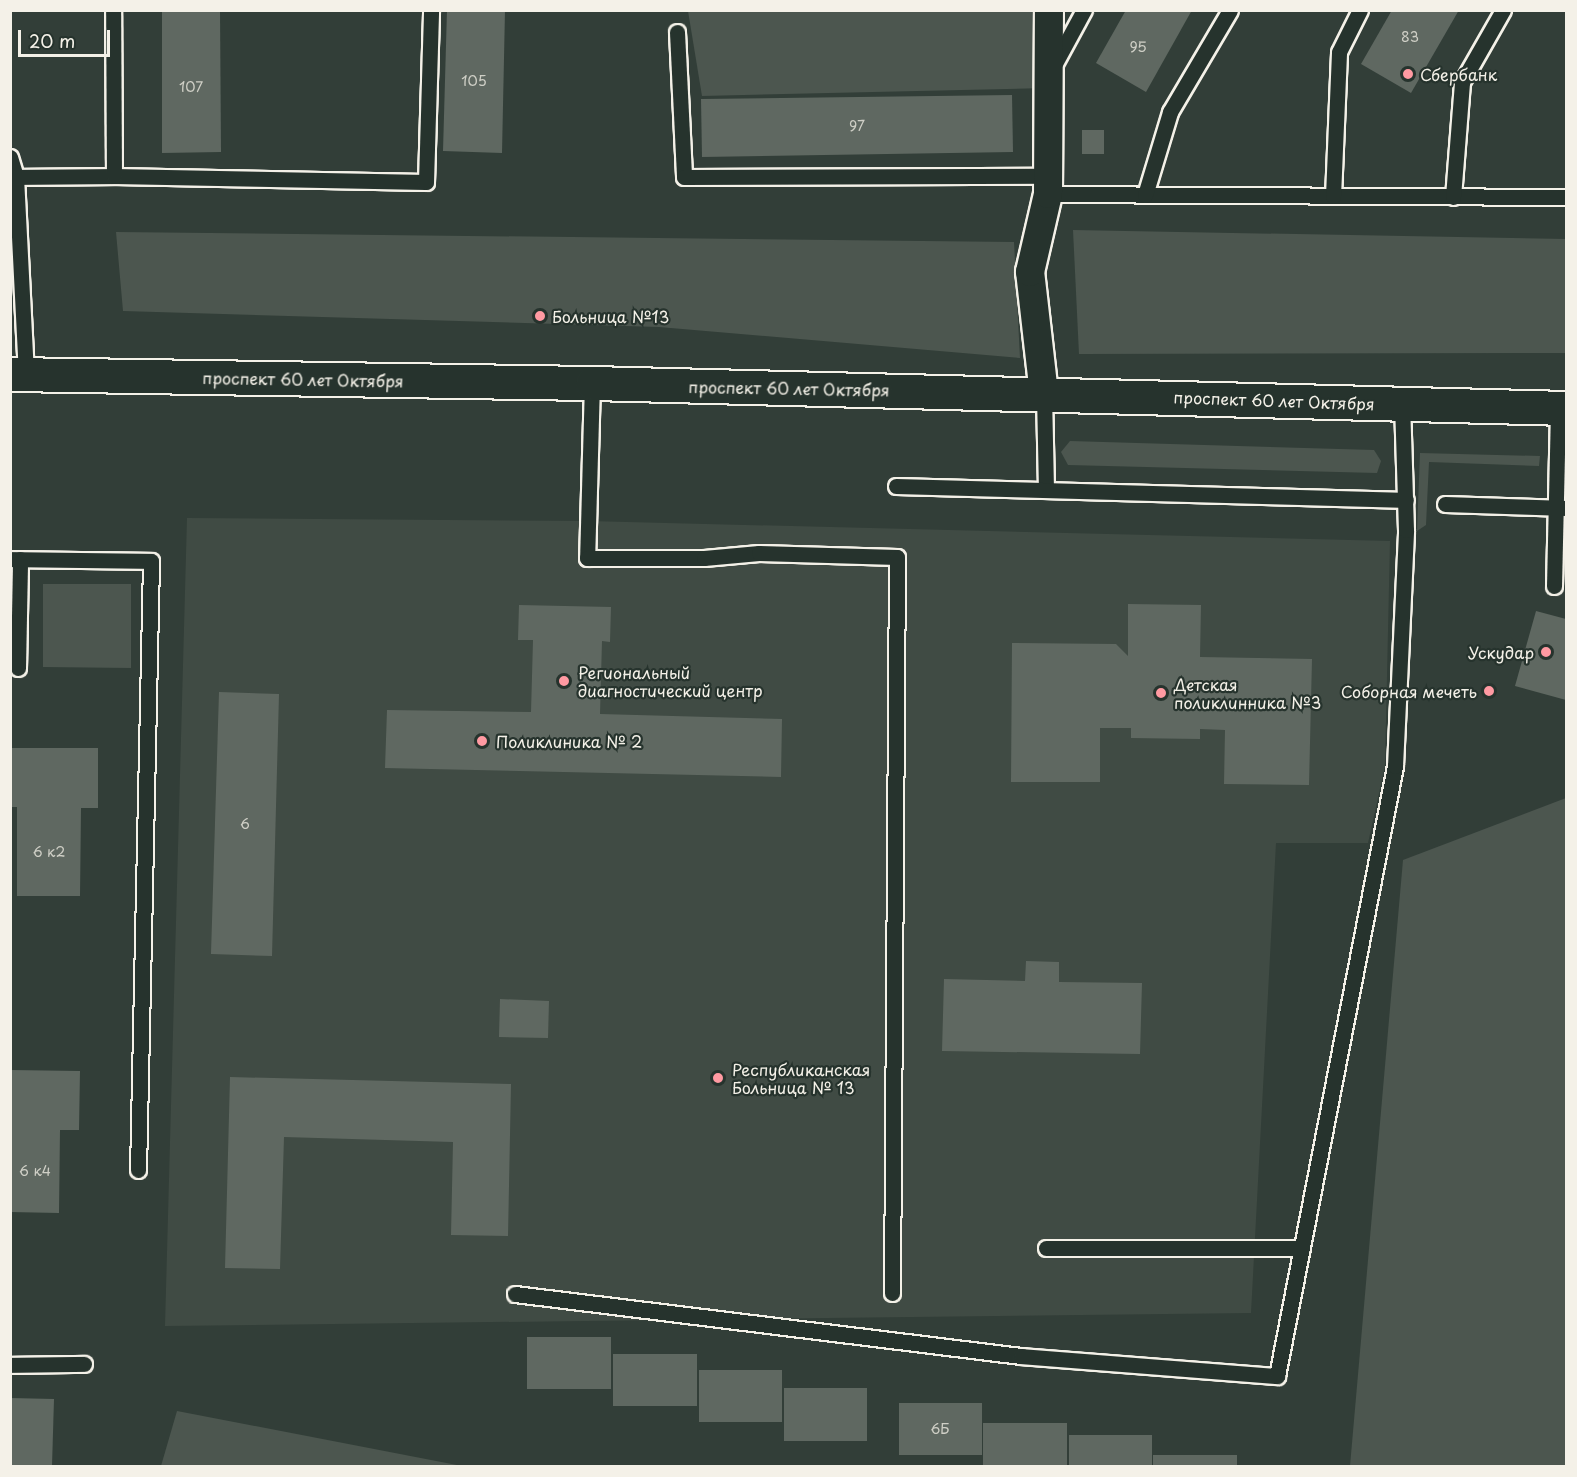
<!DOCTYPE html>
<meta charset="utf-8">
<style>
body{margin:0}
#map{position:relative;width:1577px;height:1477px;overflow:hidden;background:#323e38;font-family:"Playpen Sans",sans-serif}
div>[style]{position:absolute}
[style*='--x']{left:calc(var(--x)*1px);top:calc(var(--y)*1px);width:calc(var(--w)*1px);rotate:calc(var(--a)*1deg)}
.built>*{inset:0;background:#404b44}
.green>*{inset:0;background:#4c564f}
.building>*{inset:0;background:#5f6861}
.roads{filter:drop-shadow(2px 0 #f4f1e8) drop-shadow(-2px 0 #f4f1e8) drop-shadow(0 2px #f4f1e8) drop-shadow(0 -2px #f4f1e8)}
.lane>*{height:15px;margin:-7.5px;padding:0 7.5px;transform-origin:7.5px;border-radius:7.5px;background:#26332d}
.street>*{height:28px;margin:-14px;padding:0 14px;transform-origin:14px;border-radius:14px;background:#26332d}
.secondary>*{height:33px;margin:-16.5px;padding:0 16.5px;transform-origin:16.5px;border-radius:16.5px;background:#26332d}
.dots>*{width:16px;height:16px;translate:-50% -50%;box-sizing:border-box;border:3px solid #26332d;border-radius:50%}
span{translate:-50% -50%;white-space:nowrap;text-align:center;line-height:1.15;-webkit-text-stroke:4.5px #26332d;paint-order:stroke}
.number-label{font-size:14px;color:#cfcfc6}
.number-label span{-webkit-text-stroke-width:0}
.poi-label{font-size:16px;color:#f4f1e8}
.left{translate:0 -50%;text-align:left}
.right{translate:-100% -50%;text-align:right}
.street-label{font-size:16px;color:#f4f1e8}
.frame{position:absolute;inset:0;border:12px solid #f4f1e8;pointer-events:none}
.scale{position:absolute;left:18px;top:30px;width:92px;height:27px;box-sizing:border-box;border:3px solid #f4f1e8;border-top:0;padding-left:8px;font-size:18px;line-height:21px;white-space:nowrap;color:#f4f1e8;-webkit-text-stroke:4px #26332d;paint-order:stroke}
</style>
<div id="map">
<div class="built">
<i style="clip-path:polygon(187px 518px,588px 521px,1390px 541px,1385px 766px,1368px 843px,1276px 843px,1251px 1313px,165px 1326px)"></i>
</div>
<div class="green">
<i style="clip-path:polygon(688px 11px,1047px 11px,1047px 88px,702px 96px)"></i>
<i style="clip-path:polygon(1073px 230px,1566px 239px,1566px 353px,1079px 354px)"></i>
<i style="clip-path:polygon(116px 232px,1014px 242px,1020px 358px,659px 327px,123px 311px)"></i>
<i style="clip-path:polygon(1070px 441px,1374px 450px,1381px 461px,1377px 473px,1068px 465px,1061px 452px)"></i>
<i style="clip-path:polygon(1420px 453px,1540px 456px,1539px 466px,1429px 462px,1426px 525px,1417px 531px)"></i>
<i style="clip-path:polygon(43px 584px,131px 584px,131px 668px,43px 667px)"></i>
<i style="clip-path:polygon(1566px 798px,1566px 1466px,1350px 1466px,1403px 860px)"></i>
<i style="clip-path:polygon(177px 1411px,462px 1466px,161px 1466px)"></i>
</div>
<div class="building">
<i style="clip-path:polygon(162px 10px,220px 10px,221px 152px,162px 153px)"></i>
<i style="clip-path:polygon(447px 10px,505px 10px,502px 153px,443px 151px)"></i>
<i style="clip-path:polygon(1126px 10px,1192px 10px,1146px 92px,1096px 63px)"></i>
<i style="clip-path:polygon(1392px 10px,1459px 10px,1411px 93px,1361px 64px)"></i>
<i style="clip-path:polygon(1012px 95px,1013px 152px,702px 157px,701px 99px)"></i>
<i style="clip-path:polygon(1082px 130px,1104px 130px,1104px 154px,1082px 154px)"></i>
<i style="clip-path:polygon(1128px 604px,1201px 605px,1200px 657px,1312px 659px,1309px 785px,1224px 784px,1225px 730px,1200px 729px,1200px 739px,1131px 738px,1131px 728px,1100px 728px,1100px 782px,1011px 782px,1012px 643px,1116px 644px,1128px 656px)"></i>
<i style="clip-path:polygon(519px 605px,611px 607px,610px 642px,602px 641px,600px 714px,782px 719px,781px 777px,385px 768px,387px 710px,531px 712px,533px 640px,518px 640px)"></i>
<i style="clip-path:polygon(1536px 611px,1566px 619px,1566px 700px,1515px 686px)"></i>
<i style="clip-path:polygon(219px 692px,279px 694px,272px 956px,211px 954px)"></i>
<i style="clip-path:polygon(10px 748px,98px 748px,98px 808px,81px 808px,80px 896px,17px 896px,17px 807px,10px 807px)"></i>
<i style="clip-path:polygon(1026px 961px,1059px 962px,1059px 982px,1142px 983px,1140px 1054px,942px 1051px,944px 979px,1025px 981px)"></i>
<i style="clip-path:polygon(500px 999px,549px 1001px,548px 1038px,499px 1037px)"></i>
<i style="clip-path:polygon(10px 1070px,80px 1071px,79px 1130px,60px 1130px,59px 1213px,10px 1212px)"></i>
<i style="clip-path:polygon(230px 1077px,511px 1084px,508px 1236px,451px 1235px,453px 1142px,284px 1137px,280px 1269px,225px 1268px)"></i>
<i style="clip-path:polygon(527px 1337px,611px 1337px,611px 1389px,527px 1389px)"></i>
<i style="clip-path:polygon(613px 1354px,697px 1354px,697px 1406px,613px 1406px)"></i>
<i style="clip-path:polygon(699px 1370px,782px 1370px,782px 1422px,699px 1422px)"></i>
<i style="clip-path:polygon(784px 1388px,867px 1388px,867px 1441px,784px 1441px)"></i>
<i style="clip-path:polygon(10px 1398px,54px 1399px,52px 1466px,10px 1466px)"></i>
<i style="clip-path:polygon(899px 1403px,982px 1403px,982px 1455px,899px 1455px)"></i>
<i style="clip-path:polygon(983px 1423px,1067px 1423px,1067px 1466px,983px 1466px)"></i>
<i style="clip-path:polygon(1069px 1435px,1152px 1435px,1152px 1466px,1069px 1466px)"></i>
<i style="clip-path:polygon(1153px 1455px,1237px 1455px,1237px 1466px,1153px 1466px)"></i>
</div>
<div class="roads">
<div class="lane">
<i style="--x:677;--y:32;--w:145;--a:87.2"></i>
<i style="--x:684;--y:177;--w:364;--a:-0.2"></i>
<i style="--x:1053;--y:67;--w:65;--a:-61.5"></i>
<i style="--x:10;--y:157;--w:21;--a:73"></i>
<i style="--x:16;--y:177;--w:197;--a:87.1"></i>
<i style="--x:114;--y:176;--w:312;--a:1.1"></i>
<i style="--x:426;--y:182;--w:172;--a:-88.3"></i>
<i style="--x:16;--y:177;--w:98;--a:-0.6"></i>
<i style="--x:114;--y:176;--w:166;--a:-90.3"></i>
<i style="--x:1048;--y:194;--w:518;--a:0.33"></i>
<i style="--x:1145;--y:195;--w:87;--a:-73.2"></i>
<i style="--x:1170;--y:112;--w:118;--a:-59.5"></i>
<i style="--x:1333;--y:196;--w:144;--a:-87.6"></i>
<i style="--x:1339;--y:52;--w:47;--a:-63.4"></i>
<i style="--x:1453;--y:197;--w:115;--a:-85.5"></i>
<i style="--x:1462;--y:82;--w:83;--a:-60.3"></i>
<i style="--x:592;--y:383;--w:175;--a:91.6"></i>
<i style="--x:587;--y:558;--w:117;--a:0"></i>
<i style="--x:704;--y:558;--w:55;--a:-5.2"></i>
<i style="--x:759;--y:553;--w:138;--a:1.7"></i>
<i style="--x:897;--y:557;--w:736;--a:90.39"></i>
<i style="--x:1044;--y:394;--w:95;--a:88.8"></i>
<i style="--x:896;--y:486;--w:510;--a:1.57"></i>
<i style="--x:1445;--y:504;--w:121;--a:1.9"></i>
<i style="--x:10;--y:559;--w:141;--a:0.8"></i>
<i style="--x:151;--y:561;--w:609;--a:91.22"></i>
<i style="--x:1554;--y:586;--w:179;--a:-88.7"></i>
<i style="--x:18;--y:668;--w:109;--a:-88.9"></i>
<i style="--x:1046;--y:1248;--w:256;--a:0"></i>
<i style="--x:515;--y:1294;--w:510;--a:6.99"></i>
<i style="--x:1021;--y:1356;--w:257;--a:4.5"></i>
<i style="--x:1277;--y:1376;--w:621;--a:-79.05"></i>
<i style="--x:1395;--y:766;--w:236;--a:-87.3"></i>
<i style="--x:1406;--y:530;--w:126;--a:-91.8"></i>
<i style="--x:10;--y:1365;--w:74;--a:-0.8"></i>
</div>
<div class="street">
<i style="--x:1044;--y:394;--w:123;--a:-96.5"></i>
<i style="--x:1030;--y:272;--w:80;--a:-77"></i>
<i style="--x:1048;--y:194;--w:184;--a:-89.7"></i>
</div>
<div class="secondary">
<i style="--x:10;--y:374;--w:582;--a:0.89"></i>
<i style="--x:592;--y:383;--w:974;--a:1.47"></i>
</div>
</div>
<div class="dots">
<i style="left:1408px;top:74px;background:#ff9aa2"></i>
<i style="left:540px;top:316px;background:#ff9aa2"></i>
<i style="left:1546px;top:652px;background:#ff9aa2"></i>
<i style="left:564px;top:681px;background:#ff9aa2"></i>
<i style="left:1489px;top:691px;background:#ff9aa2"></i>
<i style="left:1161px;top:693px;background:#ff9aa2"></i>
<i style="left:482px;top:741px;background:#ff9aa2"></i>
<i style="left:718px;top:1078px;background:#ff9aa2"></i>
</div>
<div class="number-label">
<span style="left:1410px;top:37px">83</span>
<span style="left:1138px;top:47px">95</span>
<span style="left:474px;top:81px">105</span>
<span style="left:191px;top:87px">107</span>
<span style="left:857px;top:126px">97</span>
<span style="left:245px;top:824px">6</span>
<span style="left:49px;top:852px">6 к2</span>
<span style="left:35px;top:1171px">6 к4</span>
<span style="left:940px;top:1429px">6Б</span>
</div>
<div class="poi-label">
<span class="left" style="left:1420px;top:74px">Сбербанк</span>
<span class="left" style="left:552px;top:316px">Больница №13</span>
<span class="right" style="left:1534px;top:652px">Ускудар</span>
<span class="left" style="left:578px;top:681px">Региональный<br>диагностический центр</span>
<span class="left" style="left:1174px;top:693px">Детская<br>поликлинника №3</span>
<span class="right" style="left:1477px;top:691px">Соборная мечеть</span>
<span class="left" style="left:496px;top:741px">Поликлиника № 2</span>
<span class="left" style="left:732px;top:1078px">Республиканская<br>Больница № 13</span>
</div>
<div class="street-label">
<span style="left:303px;top:379px;rotate:1deg">проспект 60 лет Октября</span>
<span style="left:789px;top:388px;rotate:1deg">проспект 60 лет Октября</span>
<span style="left:1274px;top:400px;rotate:2deg">проспект 60 лет Октября</span>
</div>
<div class="frame"></div>
<div class="scale">20 m</div>
</div>
